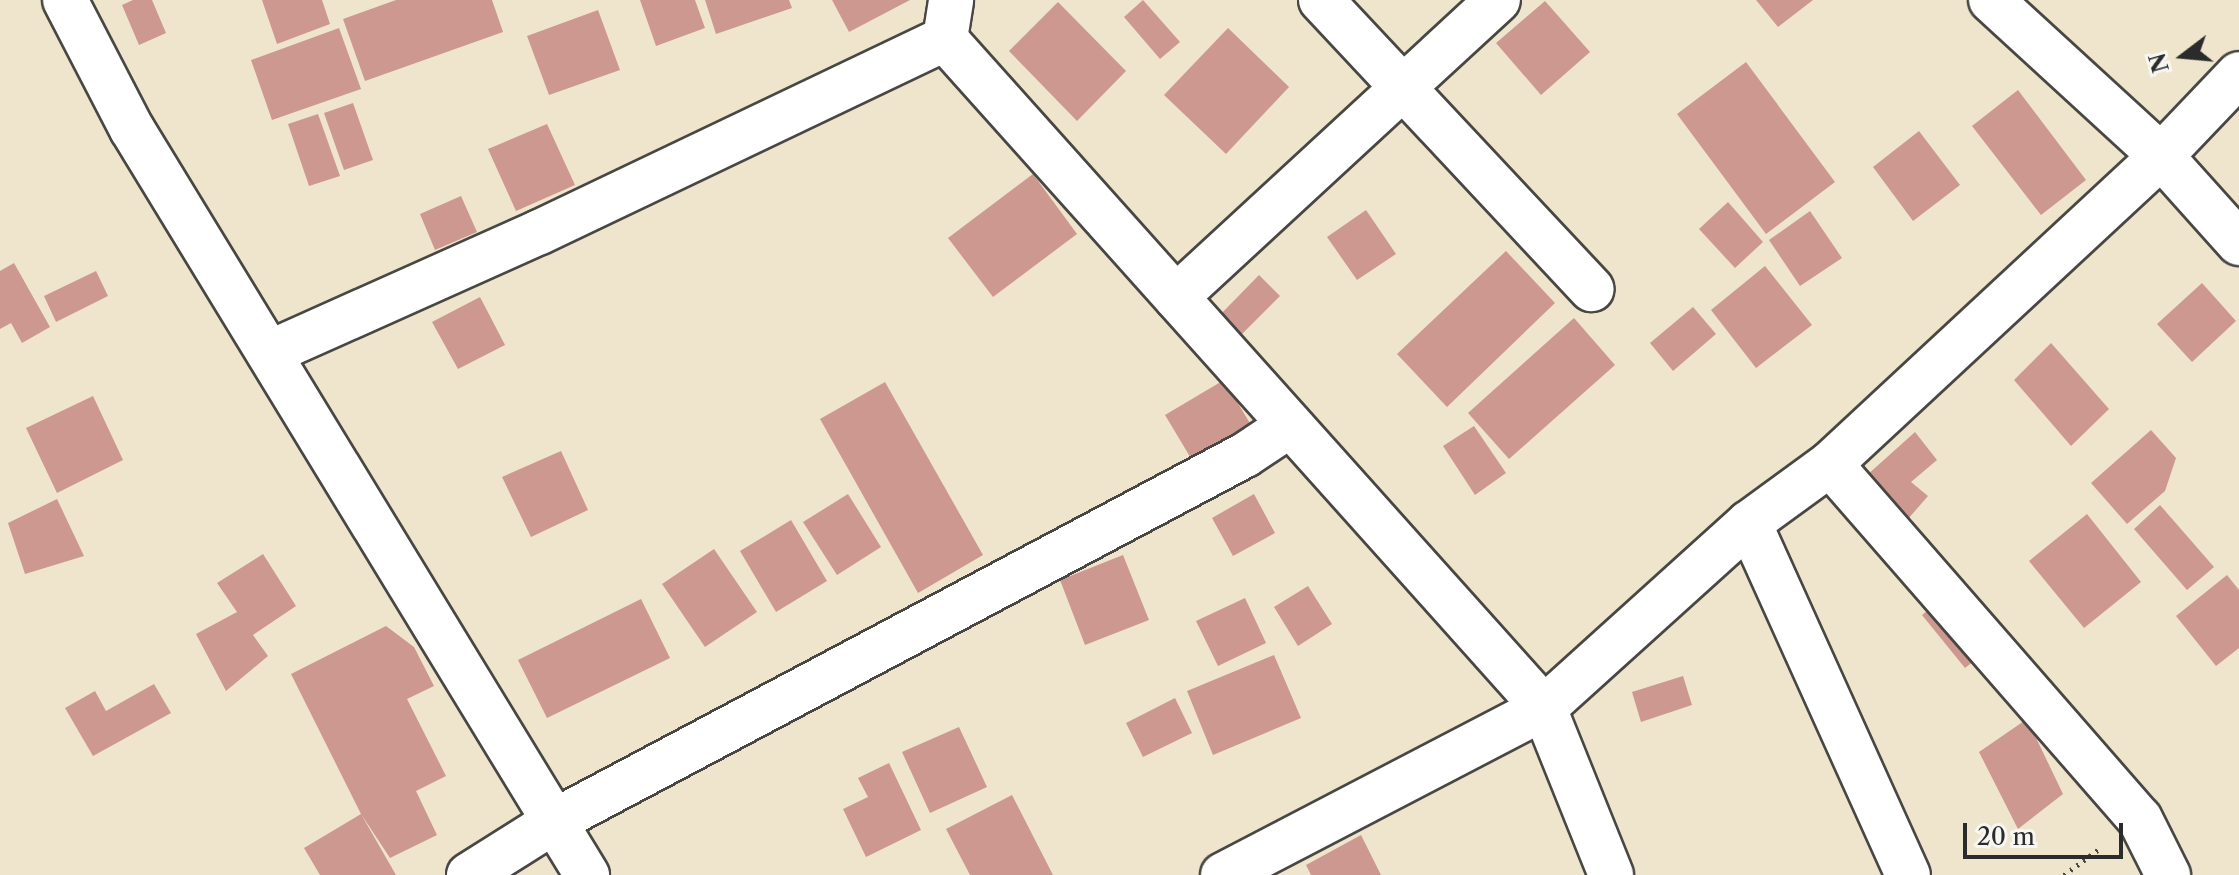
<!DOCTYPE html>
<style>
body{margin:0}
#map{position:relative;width:2239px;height:875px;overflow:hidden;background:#efe5cc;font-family:"Libre Caslon Text",serif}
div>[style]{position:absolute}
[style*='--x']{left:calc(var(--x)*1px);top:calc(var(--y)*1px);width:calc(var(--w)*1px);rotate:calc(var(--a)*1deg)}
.building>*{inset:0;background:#cd9890}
.path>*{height:5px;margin-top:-2.5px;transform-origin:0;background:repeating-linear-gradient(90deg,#484743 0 2px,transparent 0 8px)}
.roads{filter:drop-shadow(2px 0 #484743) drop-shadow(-2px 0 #484743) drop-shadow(0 2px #484743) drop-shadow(0 -2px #484743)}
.minor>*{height:44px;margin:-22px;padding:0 22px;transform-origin:22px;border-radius:22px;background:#fff}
span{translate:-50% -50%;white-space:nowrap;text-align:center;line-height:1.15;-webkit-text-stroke:8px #f6f6f2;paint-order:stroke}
.north{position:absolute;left:2143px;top:16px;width:80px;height:80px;-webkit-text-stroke:6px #f6f6f2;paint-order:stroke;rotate:254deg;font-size:22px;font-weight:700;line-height:32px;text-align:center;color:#2b2b2b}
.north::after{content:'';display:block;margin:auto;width:28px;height:36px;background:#2b2b2b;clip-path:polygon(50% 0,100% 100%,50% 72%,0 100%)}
.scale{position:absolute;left:1963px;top:823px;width:160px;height:36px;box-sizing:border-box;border:4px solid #2b2b2b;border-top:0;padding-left:10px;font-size:24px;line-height:28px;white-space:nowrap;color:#2b2b2b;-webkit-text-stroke:6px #f6f6f2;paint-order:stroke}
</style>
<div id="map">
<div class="building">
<i style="clip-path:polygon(133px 0,152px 0,166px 33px,139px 45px,122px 5px)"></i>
<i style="clip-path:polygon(262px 0,322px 0,330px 24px,277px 44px)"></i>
<i style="clip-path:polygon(396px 0,492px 0,503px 32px,365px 81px,343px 19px)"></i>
<i style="clip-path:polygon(640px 0,695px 0,705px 28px,656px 46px)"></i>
<i style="clip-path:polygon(705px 0,789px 0,792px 8px,716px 34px)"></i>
<i style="clip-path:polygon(832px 0,910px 0,849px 32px)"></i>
<i style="clip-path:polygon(1143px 0,1180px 42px,1160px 59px,1124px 17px)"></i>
<i style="clip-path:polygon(1756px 0,1813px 0,1778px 27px)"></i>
<i style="clip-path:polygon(1545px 1px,1590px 52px,1541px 95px,1496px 43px)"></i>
<i style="clip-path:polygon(1058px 2px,1126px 71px,1077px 121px,1009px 51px)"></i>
<i style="clip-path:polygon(598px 10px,620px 70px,549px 95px,527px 36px)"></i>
<i style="clip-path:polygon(339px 28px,361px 89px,272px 120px,251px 60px)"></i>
<i style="clip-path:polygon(1228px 28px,1289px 87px,1226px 154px,1164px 95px)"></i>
<i style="clip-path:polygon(1746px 62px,1835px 182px,1766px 234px,1677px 114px)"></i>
<i style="clip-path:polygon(2018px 90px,2086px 180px,2041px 215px,1972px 126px)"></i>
<i style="clip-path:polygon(353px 103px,373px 160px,344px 170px,324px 113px)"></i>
<i style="clip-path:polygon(318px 114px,340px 176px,309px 186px,288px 124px)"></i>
<i style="clip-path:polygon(547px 124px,575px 185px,516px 211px,488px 149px)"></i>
<i style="clip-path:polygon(1919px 131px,1960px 185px,1913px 221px,1873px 167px)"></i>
<i style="clip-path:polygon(1033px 174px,1077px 234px,993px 297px,948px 238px)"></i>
<i style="clip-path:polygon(461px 196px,477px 232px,435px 250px,420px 214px)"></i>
<i style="clip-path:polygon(1728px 202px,1763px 242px,1735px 268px,1699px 229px)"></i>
<i style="clip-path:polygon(1366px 210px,1396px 254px,1357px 280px,1327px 237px)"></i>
<i style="clip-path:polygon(1810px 211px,1842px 258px,1800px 286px,1769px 240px)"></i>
<i style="clip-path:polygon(1506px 251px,1555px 303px,1447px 407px,1397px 354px)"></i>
<i style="clip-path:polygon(14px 263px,50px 327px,22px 343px,11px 323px,0 329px,0 271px)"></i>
<i style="clip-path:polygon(1765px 266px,1812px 325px,1756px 368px,1711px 310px)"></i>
<i style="clip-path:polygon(96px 271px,108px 296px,56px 322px,44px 296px)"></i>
<i style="clip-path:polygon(1259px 275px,1280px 296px,1236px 340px,1216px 319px)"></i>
<i style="clip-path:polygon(2202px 283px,2236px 321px,2192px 362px,2157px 324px)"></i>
<i style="clip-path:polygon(480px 297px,505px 345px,458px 369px,432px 322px)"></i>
<i style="clip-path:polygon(1693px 307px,1716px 334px,1673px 371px,1650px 343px)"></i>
<i style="clip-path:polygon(1574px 318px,1615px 365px,1509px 459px,1468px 413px)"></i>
<i style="clip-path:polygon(2051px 343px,2109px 409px,2071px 446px,2014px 380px)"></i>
<i style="clip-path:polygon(1224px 380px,1254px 430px,1195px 465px,1165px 415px)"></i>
<i style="clip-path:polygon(885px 382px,983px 555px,918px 593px,820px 419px)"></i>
<i style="clip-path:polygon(93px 396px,123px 460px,57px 493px,26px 428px)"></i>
<i style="clip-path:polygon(1474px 426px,1506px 473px,1475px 495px,1443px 446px)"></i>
<i style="clip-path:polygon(2151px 430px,2176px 458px,2165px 491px,2127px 524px,2091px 483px)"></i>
<i style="clip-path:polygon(1915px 432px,1937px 460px,1911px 482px,1928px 496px,1908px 519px,1866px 476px)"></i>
<i style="clip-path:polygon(561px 451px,588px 510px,531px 537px,502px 477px)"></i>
<i style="clip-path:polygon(848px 494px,881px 547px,837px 575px,803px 522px)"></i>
<i style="clip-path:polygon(1254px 494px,1275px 533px,1233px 556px,1212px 518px)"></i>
<i style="clip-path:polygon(57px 499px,84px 556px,25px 574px,8px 523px)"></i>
<i style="clip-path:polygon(2160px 505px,2214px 567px,2187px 590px,2134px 529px)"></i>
<i style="clip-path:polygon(2087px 514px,2141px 582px,2084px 628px,2029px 561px)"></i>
<i style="clip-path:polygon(791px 520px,827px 581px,776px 612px,740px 551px)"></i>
<i style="clip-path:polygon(714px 549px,757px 612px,705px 647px,662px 584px)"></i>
<i style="clip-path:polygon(263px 554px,296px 606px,253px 635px,268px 656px,226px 691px,196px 634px,237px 612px,217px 583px)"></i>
<i style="clip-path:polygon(1123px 555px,1149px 620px,1085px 645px,1060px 580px)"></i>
<i style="clip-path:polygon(2227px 575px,2239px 590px,2239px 648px,2216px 666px,2176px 616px)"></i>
<i style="clip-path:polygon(1308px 586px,1332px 624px,1298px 646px,1274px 607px)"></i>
<i style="clip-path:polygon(1245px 598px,1266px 643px,1218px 666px,1196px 621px)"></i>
<i style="clip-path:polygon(641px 599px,670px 658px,547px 718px,518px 660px)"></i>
<i style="clip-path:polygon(1941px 600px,1984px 653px,1965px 668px,1922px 615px)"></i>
<i style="clip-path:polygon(386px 626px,414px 647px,434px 686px,407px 699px,446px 776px,416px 791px,437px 835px,390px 858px,361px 814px,396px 875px,320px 875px,304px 848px,361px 814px,291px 674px)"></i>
<i style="clip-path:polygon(1274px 655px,1301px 718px,1213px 755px,1187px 691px)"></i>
<i style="clip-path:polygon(1683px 676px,1692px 705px,1641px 722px,1632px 692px)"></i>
<i style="clip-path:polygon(154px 684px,171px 713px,93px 756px,65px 708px,95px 691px,106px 711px)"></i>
<i style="clip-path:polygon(1175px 698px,1192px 733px,1143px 757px,1126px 723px)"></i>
<i style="clip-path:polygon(2027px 719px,2063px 794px,2018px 829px,1979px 752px)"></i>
<i style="clip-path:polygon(959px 727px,987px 787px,930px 813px,902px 752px)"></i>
<i style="clip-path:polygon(889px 763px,921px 830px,866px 857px,843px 809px,868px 797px,858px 778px)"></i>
<i style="clip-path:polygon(1012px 795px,1053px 875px,970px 875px,946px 829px)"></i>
<i style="clip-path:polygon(1361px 835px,1381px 875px,1311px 875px,1306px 865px)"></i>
</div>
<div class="path">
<i style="--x:2064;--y:875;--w:44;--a:-36.6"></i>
</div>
<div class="roads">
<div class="minor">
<i style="--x:65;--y:0;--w:145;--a:62.6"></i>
<i style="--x:132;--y:129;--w:874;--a:58.62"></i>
<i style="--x:1321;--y:0;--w:396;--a:46.9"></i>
<i style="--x:1991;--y:0;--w:231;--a:42.5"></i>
<i style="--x:2161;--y:156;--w:117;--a:48.1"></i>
<i style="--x:945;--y:39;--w:898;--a:48.16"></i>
<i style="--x:1544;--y:708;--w:180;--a:68.1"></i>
<i style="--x:945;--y:39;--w:39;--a:-81"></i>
<i style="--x:1176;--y:297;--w:438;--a:-42.7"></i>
<i style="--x:269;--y:353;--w:297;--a:-24.1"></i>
<i style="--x:540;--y:232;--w:449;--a:-25.5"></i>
<i style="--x:1830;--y:464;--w:471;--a:48.9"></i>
<i style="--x:2140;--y:819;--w:63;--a:63.4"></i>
<i style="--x:1749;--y:523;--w:386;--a:65.7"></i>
<i style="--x:469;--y:875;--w:99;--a:-32.2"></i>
<i style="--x:553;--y:822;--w:783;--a:-27.94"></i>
<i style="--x:1245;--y:455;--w:54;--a:-33.7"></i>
<i style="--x:1223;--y:875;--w:362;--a:-27.5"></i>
<i style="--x:1544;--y:708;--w:276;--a:-42.1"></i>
<i style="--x:1749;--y:523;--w:100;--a:-36.1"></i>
<i style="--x:1830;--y:464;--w:452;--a:-42.9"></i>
<i style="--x:2161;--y:156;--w:113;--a:-46.4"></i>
</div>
</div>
<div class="north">N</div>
<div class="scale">20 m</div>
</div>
